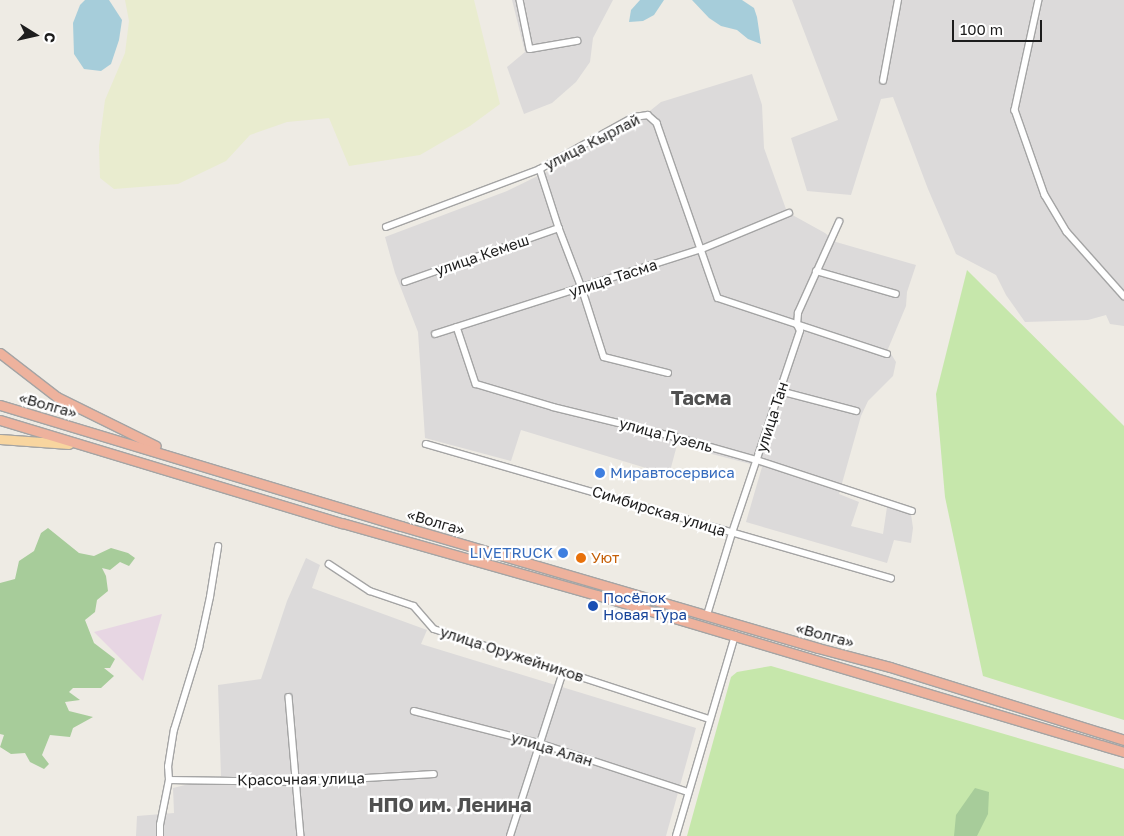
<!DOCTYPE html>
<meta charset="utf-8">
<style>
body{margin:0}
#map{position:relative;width:1124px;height:836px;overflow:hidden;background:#eeebe4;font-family:"Golos Text",sans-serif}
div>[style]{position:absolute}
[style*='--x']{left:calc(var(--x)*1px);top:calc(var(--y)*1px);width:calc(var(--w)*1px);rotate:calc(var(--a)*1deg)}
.residential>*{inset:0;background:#dcdada}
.industrial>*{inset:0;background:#e7d6e3}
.farmland>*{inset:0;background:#e9eccf}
.grass>*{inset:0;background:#c6e7ab}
.forest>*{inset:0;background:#a7cc9a}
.water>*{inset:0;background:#a6cdda}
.roads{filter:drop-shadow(1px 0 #a4a4a4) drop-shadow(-1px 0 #a4a4a4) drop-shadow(0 1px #a4a4a4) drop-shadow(0 -1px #a4a4a4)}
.minor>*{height:5.5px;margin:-2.75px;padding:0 2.75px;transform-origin:2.75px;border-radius:2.75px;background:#fff}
.primary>*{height:9px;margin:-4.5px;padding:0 4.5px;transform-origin:4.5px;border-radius:4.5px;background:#f8d59f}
.trunk>*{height:9px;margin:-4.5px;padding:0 4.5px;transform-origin:4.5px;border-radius:4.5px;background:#eeb29d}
.dots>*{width:14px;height:14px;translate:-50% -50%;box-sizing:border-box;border:2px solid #fff;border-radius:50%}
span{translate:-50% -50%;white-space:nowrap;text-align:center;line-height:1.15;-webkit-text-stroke:4.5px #fff;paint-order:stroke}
.street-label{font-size:15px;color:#1d1d1d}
.shop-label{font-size:15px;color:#366cbe}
.left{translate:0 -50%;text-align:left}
.right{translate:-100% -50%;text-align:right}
.food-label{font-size:15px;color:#c56008}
.transit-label{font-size:15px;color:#164399}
.district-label{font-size:20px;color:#505050;font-weight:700}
.north{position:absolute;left:10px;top:10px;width:50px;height:50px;-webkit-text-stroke:4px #fff;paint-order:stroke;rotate:100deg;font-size:14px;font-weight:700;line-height:20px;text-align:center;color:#1d1d1d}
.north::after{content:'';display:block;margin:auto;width:18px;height:22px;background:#1d1d1d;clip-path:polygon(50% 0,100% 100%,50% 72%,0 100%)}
.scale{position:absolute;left:952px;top:20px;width:90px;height:22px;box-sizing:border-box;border:2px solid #1d1d1d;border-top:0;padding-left:6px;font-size:15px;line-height:18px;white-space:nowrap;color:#1d1d1d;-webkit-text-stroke:4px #fff;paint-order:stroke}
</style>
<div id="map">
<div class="residential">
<i style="clip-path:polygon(512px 0,613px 0,593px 38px,590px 62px,576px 82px,552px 103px,524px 114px,507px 67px,525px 52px)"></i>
<i style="clip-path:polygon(792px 0,1124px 0,1124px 326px,1110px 324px,1106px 315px,1088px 320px,1025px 322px,1006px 295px,996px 275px,956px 254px,928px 189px,893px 97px,881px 99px,851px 195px,807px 191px,791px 138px,838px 120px)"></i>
<i style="clip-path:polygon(752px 74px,762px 105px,764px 148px,787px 212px,825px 233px,836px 242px,916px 265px,907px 292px,906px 306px,888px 349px,896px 362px,893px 376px,868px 401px,861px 416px,839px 494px,859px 502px,851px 526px,883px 534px,887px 507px,911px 514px,913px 528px,911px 543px,894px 540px,887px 563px,746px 522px,762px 467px,677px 445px,669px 475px,521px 430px,511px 461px,425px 438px,418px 332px,395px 273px,385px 237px,507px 191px,550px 170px,646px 114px,661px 102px)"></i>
<i style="clip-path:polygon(306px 558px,320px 565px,312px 588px,427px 630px,421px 644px,696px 728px,666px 836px,136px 836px,137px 816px,174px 813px,173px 788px,221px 776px,218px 685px,261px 679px,287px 601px)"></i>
</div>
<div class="industrial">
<i style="clip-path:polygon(162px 614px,143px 681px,94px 632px)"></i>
</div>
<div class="farmland">
<i style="clip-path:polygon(125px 0,474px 0,500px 104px,470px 126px,420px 155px,349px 166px,329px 118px,287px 122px,250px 135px,226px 161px,178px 184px,114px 189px,100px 178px,99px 146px,105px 100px,125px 53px,129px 21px)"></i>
</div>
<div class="grass">
<i style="clip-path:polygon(967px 270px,1124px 426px,1124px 720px,983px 676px,945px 497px,936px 394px)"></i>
<i style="clip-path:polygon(771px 666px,1124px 769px,1124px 836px,687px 836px,731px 677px,737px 672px)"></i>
</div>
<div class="forest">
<i style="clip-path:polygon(48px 528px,79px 553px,94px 556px,111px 548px,128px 553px,135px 558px,129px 566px,120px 562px,110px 570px,102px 568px,106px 576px,108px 591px,97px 600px,95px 612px,85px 620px,94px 643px,115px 659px,110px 668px,104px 668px,114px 676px,101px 688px,73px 688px,69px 692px,80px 700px,65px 702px,69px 711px,93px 717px,73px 728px,70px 737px,50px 735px,42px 755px,49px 764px,44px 769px,30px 762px,25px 753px,11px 754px,0 747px,4px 735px,0 734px,0 583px,15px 579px,19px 561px,34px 551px,41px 533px)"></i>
<i style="clip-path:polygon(975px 788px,989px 792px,988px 814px,977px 836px,954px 836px,956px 815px)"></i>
</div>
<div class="water">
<i style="clip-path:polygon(85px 0,109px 0,122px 20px,119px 40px,111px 64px,101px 71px,84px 69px,74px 54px,73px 23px,80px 5px)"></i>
<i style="clip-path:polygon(640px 0,664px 0,654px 15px,643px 21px,629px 22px,631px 10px)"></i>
<i style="clip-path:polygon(692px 0,742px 0,754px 8px,757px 17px,761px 44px,748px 39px,737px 30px,721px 26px,709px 18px)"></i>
</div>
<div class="roads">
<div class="minor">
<i style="--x:520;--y:0;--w:50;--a:78.5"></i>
<i style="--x:530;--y:49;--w:48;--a:-9.7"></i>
<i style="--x:1039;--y:0;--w:113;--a:102.3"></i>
<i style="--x:1015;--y:110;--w:90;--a:70.6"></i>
<i style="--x:1045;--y:195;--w:43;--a:59.3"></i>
<i style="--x:1067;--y:232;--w:86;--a:48.3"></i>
<i style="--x:883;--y:81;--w:82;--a:-79.5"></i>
<i style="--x:540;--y:169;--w:62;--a:72.1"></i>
<i style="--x:559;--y:228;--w:64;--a:69"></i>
<i style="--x:582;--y:288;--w:72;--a:72.3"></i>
<i style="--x:604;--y:357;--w:66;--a:14"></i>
<i style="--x:386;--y:227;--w:165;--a:-20.6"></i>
<i style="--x:540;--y:169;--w:107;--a:-29"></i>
<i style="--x:634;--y:117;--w:14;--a:-8"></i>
<i style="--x:648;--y:115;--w:12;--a:42"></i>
<i style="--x:657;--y:123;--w:185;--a:70.8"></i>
<i style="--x:718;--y:298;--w:178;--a:18.3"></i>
<i style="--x:816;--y:271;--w:83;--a:16"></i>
<i style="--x:405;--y:282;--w:163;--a:-19.3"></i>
<i style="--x:457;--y:327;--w:60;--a:71.6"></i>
<i style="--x:476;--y:384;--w:80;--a:16.6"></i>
<i style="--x:553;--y:407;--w:118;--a:13.7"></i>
<i style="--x:668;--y:435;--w:92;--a:15.7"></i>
<i style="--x:757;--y:460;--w:163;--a:18.2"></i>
<i style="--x:435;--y:334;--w:280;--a:-17.7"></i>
<i style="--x:702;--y:249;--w:94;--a:-22.5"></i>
<i style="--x:780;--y:391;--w:79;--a:14.7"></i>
<i style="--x:426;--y:444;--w:484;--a:16.1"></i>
<i style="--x:329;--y:564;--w:49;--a:33.4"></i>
<i style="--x:370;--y:591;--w:46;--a:18.8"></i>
<i style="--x:414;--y:606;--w:30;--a:49"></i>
<i style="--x:434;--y:629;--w:290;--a:18.1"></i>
<i style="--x:707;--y:615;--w:86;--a:-73"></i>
<i style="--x:732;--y:533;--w:213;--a:-71.4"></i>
<i style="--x:800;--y:331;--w:7;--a:-117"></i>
<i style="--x:797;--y:325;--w:12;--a:-85"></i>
<i style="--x:798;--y:313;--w:100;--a:-65.7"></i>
<i style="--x:289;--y:697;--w:140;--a:85.1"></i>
<i style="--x:414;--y:711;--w:129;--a:14.4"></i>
<i style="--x:539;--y:743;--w:157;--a:18.2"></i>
<i style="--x:169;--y:780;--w:129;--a:0.9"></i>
<i style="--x:298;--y:782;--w:136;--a:-3.4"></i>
<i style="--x:160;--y:836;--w:11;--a:-90"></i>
<i style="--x:160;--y:825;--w:46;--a:-78.7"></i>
<i style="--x:169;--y:780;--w:13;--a:-94"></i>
<i style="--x:168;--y:767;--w:37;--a:-81"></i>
<i style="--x:174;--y:730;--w:86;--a:-73"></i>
<i style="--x:199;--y:648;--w:52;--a:-77.8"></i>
<i style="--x:210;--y:597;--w:51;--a:-80.9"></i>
<i style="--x:510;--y:836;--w:172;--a:-72.1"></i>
<i style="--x:676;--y:836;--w:209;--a:-73.6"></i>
</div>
<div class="primary">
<i style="--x:0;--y:439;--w:69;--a:4.1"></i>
</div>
<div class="trunk">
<i style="--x:0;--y:353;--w:72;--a:37.7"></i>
<i style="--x:57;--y:397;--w:110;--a:26.3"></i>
<i style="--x:0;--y:405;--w:419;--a:16.8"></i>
<i style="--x:401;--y:526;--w:434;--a:16.3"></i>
<i style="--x:818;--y:648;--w:74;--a:14.8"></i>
<i style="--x:890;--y:667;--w:245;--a:17.3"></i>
<i style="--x:0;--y:420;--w:357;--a:16.8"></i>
<i style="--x:342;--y:523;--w:265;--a:15.8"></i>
<i style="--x:597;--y:595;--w:550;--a:16.59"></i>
</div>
</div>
<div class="dots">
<i style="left:600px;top:473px;background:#3f7fe0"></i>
<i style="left:563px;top:553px;background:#3f7fe0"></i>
<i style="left:581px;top:558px;background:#e8710a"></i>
<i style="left:593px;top:606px;background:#1a4fb4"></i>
</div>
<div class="street-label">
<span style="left:592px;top:142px;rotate:-27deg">улица Кырлай</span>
<span style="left:482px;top:255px;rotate:-19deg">улица Кемеш</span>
<span style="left:613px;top:278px;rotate:-18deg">улица Тасма</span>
<span style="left:48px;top:405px;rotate:16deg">«Волга»</span>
<span style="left:772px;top:417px;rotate:-72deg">улица Тан</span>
<span style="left:666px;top:435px;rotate:15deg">улица Гузель</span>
<span style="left:659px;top:511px;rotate:17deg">Симбирская улица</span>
<span style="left:436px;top:522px;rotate:16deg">«Волга»</span>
<span style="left:825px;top:635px;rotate:15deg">«Волга»</span>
<span style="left:512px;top:654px;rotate:18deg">улица Оружейников</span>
<span style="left:552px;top:749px;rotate:17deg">улица Алан</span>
<span style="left:301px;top:779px;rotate:-1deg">Красочная улица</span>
</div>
<div class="shop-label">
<span class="left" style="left:610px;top:473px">Миравтосервиса</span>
<span class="right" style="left:553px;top:553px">LIVETRUCK</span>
</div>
<div class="food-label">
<span class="left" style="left:591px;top:558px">Уют</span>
</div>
<div class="transit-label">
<span class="left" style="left:603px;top:606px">Посёлок<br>Новая Тура</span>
</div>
<div class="district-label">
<span style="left:701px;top:397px">Тасма</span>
<span style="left:450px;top:804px">НПО им. Ленина</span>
</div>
<div class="north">С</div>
<div class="scale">100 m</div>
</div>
